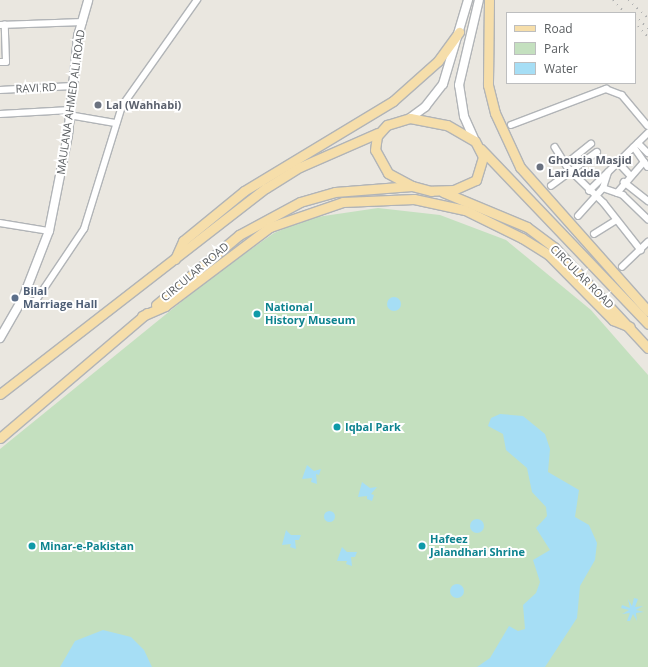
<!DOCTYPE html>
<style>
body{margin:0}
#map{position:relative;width:648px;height:667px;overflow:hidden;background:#eae7e0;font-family:"Open Sans",sans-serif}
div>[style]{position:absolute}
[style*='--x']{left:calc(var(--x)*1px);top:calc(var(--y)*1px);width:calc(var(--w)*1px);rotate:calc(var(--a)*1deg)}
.green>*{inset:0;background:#c4e0bf}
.water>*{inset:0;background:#a6def5}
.round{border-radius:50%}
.roads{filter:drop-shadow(1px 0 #b1b4b7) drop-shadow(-1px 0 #b1b4b7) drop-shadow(0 1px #b1b4b7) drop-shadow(0 -1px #b1b4b7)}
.street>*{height:5.5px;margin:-2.75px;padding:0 2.75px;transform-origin:2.75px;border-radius:2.75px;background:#fff}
.secondary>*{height:8px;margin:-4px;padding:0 4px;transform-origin:4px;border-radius:4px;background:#fff}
.primary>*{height:9px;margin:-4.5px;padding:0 4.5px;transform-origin:4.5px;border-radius:4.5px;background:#f6deaa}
.rail>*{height:2px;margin-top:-1px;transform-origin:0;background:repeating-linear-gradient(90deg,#afb0b0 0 1px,transparent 0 6px)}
.dots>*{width:11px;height:11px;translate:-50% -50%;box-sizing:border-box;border:2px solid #fff;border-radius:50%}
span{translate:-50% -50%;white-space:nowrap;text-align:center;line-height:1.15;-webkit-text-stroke:4px #fff;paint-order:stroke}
.street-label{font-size:11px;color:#595d60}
.worship-label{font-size:11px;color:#5b616d;font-weight:700}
.left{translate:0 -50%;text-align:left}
.service-label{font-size:11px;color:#4e5e75;font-weight:700}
.culture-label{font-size:11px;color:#0d838f;font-weight:700}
.legend{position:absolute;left:506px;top:12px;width:130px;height:72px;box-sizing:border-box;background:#fff;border:1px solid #bdbebf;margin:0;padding:5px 7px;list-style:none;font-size:12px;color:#595d60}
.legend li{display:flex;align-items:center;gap:8px;height:20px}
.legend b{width:20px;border:1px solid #bdbebf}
</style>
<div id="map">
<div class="green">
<i style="clip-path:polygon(378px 208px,440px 215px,506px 240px,591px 310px,648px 375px,648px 667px,0 667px,0 449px,213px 276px,274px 233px,310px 218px)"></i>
</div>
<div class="water">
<i class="round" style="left:387px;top:297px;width:14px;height:14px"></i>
<i style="clip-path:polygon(500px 414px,523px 416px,545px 434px,550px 449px,548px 472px,579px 490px,575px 517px,589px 525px,597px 543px,595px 560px,580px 586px,577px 618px,545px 667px,477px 667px,490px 658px,509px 626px,518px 631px,525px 629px,523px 605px,536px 593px,540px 582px,533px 560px,550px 550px,536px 528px,547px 516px,546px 507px,532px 492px,527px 468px,506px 450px,503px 434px,488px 426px,491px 418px)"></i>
<i style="clip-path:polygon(307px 465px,314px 471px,321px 469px,319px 475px,316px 474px,317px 484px,311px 482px,312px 478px,302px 479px)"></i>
<i style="clip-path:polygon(362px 482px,370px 488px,377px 487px,371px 494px,374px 495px,372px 501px,367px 499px,367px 496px,358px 497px)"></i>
<i class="round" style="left:323.5px;top:510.5px;width:11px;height:11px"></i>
<i class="round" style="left:470px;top:519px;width:14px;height:14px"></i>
<i style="clip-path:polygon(286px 530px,291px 535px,301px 535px,299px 540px,295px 540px,296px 549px,290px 547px,291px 544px,282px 545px)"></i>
<i style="clip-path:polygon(342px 547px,347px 552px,357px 552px,355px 557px,351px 557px,352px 566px,346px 564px,347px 561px,337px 561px)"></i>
<i class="round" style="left:450px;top:584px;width:14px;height:14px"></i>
<i style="clip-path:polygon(634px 598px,638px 599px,635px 607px,643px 606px,636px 610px,644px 612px,636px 613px,637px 621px,633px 614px,630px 621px,627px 621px,630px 613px,622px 614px,629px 610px,621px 608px,622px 605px,630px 608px,628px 599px,632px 606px)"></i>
<i style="clip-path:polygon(103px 630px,131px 637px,144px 650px,152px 667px,60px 667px,75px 641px)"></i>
</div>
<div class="roads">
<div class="street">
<i style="--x:0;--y:25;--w:83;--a:-2.1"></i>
<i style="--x:0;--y:62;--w:6;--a:0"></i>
<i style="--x:6;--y:62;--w:37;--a:-92"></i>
<i style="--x:0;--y:90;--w:72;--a:-3.2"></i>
<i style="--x:0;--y:114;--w:70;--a:-3.3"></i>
<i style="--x:69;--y:115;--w:48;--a:9.7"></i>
<i style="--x:511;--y:125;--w:102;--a:-20.8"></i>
<i style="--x:606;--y:89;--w:17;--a:21"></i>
<i style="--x:622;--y:95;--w:40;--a:50"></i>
<i style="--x:638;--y:143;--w:14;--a:45"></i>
<i style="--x:555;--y:147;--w:26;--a:58"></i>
<i style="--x:569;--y:169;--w:49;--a:44.2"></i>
<i style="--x:604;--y:203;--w:60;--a:51.8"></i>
<i style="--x:634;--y:147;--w:24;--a:55"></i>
<i style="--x:618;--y:162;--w:19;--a:47"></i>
<i style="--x:566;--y:164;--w:32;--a:-39"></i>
<i style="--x:624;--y:182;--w:31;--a:38"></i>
<i style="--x:551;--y:186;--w:57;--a:-36.5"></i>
<i style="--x:603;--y:188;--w:21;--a:19"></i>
<i style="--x:623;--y:195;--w:35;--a:44"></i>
<i style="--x:589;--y:191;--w:83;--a:-44.5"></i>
<i style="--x:617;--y:193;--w:41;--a:-48.9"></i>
<i style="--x:578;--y:216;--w:38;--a:-48"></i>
<i style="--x:603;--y:188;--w:16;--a:-72"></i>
<i style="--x:0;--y:223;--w:50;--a:9.3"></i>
<i style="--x:594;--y:234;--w:26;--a:-32"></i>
<i style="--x:622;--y:267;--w:36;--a:-44"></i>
<i style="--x:23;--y:298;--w:13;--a:18"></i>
<i style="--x:35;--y:302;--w:88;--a:-56.1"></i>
<i style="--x:84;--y:229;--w:129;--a:-72.8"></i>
<i style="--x:122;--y:106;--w:130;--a:-54.7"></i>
</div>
<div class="secondary">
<i style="--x:410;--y:118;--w:19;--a:-36"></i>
<i style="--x:425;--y:107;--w:29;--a:-52"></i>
<i style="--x:443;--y:84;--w:88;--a:-73.4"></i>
<i style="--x:475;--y:141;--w:27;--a:-114"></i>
<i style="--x:464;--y:116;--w:31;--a:-99"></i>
<i style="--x:459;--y:85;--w:87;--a:-76.8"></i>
<i style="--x:0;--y:338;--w:46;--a:-60.1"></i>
<i style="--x:23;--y:298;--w:72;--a:-68.8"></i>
<i style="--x:49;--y:231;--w:98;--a:-78.8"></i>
<i style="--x:68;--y:135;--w:100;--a:-84.2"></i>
<i style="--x:78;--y:36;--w:37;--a:-74"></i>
</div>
<div class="primary">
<i style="--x:489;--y:0;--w:85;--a:90.7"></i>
<i style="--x:488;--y:85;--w:29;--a:76"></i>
<i style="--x:495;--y:113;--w:60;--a:65.2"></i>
<i style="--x:520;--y:167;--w:193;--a:48.4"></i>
<i style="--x:410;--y:118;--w:38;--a:11"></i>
<i style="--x:447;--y:125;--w:32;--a:30"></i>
<i style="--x:475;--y:141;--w:18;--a:63"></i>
<i style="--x:483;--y:157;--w:24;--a:107"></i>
<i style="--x:476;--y:180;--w:24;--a:156"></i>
<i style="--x:454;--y:190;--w:23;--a:178"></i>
<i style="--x:431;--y:191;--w:20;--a:-165"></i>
<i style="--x:412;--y:186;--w:27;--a:-152"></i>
<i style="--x:388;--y:173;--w:26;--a:-119"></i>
<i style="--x:375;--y:150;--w:14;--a:-82"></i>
<i style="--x:377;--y:136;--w:15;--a:-48"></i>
<i style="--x:387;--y:125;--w:24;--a:-17"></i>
<i style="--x:481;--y:149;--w:242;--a:46.3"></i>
<i style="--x:443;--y:192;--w:91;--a:22.6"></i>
<i style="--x:527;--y:227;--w:34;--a:37"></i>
<i style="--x:554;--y:247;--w:138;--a:47.1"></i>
<i style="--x:175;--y:259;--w:20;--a:-66"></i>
<i style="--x:183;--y:241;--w:79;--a:-39.3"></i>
<i style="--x:244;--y:191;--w:174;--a:-31.1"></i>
<i style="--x:393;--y:101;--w:60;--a:-41.6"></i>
<i style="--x:438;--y:61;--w:36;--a:-54"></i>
<i style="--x:156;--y:305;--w:109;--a:-40.1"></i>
<i style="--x:239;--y:235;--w:69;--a:-28.4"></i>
<i style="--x:300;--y:202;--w:36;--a:-16"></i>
<i style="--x:335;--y:192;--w:77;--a:-4.5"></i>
<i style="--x:142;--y:316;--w:25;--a:-23"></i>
<i style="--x:165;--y:306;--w:131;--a:-37"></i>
<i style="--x:270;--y:227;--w:77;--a:-18.9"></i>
<i style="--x:343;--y:202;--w:71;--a:-2.4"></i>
<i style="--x:414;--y:199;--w:52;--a:12.2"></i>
<i style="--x:465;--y:210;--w:64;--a:26.2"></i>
<i style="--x:522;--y:238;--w:31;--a:32"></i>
<i style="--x:548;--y:254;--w:93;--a:45.4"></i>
<i style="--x:613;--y:320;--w:18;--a:22"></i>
<i style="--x:0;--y:394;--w:336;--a:-37.8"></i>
<i style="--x:266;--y:188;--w:40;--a:-32"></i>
<i style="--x:300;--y:167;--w:85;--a:-23.6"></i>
<i style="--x:0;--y:438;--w:193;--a:-40.4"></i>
</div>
</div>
<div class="rail">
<i style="--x:613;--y:0;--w:18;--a:47"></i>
<i style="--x:628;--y:0;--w:27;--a:42"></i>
<i style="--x:635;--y:15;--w:19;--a:47"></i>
<i style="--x:638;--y:26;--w:15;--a:48"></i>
</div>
<div class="dots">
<i style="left:98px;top:105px;background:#6b7280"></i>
<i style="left:540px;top:167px;background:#6b7280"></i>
<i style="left:15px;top:298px;background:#5c6f8a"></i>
<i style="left:257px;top:314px;background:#0f9aa8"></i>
<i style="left:337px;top:427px;background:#0f9aa8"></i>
<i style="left:32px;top:546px;background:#0f9aa8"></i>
<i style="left:422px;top:546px;background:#0f9aa8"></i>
</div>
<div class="street-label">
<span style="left:36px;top:88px;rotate:-3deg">RAVI RD</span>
<span style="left:71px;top:102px;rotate:-82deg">MAULANA AHMED ALI ROAD</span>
<span style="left:195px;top:272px;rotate:-40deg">CIRCULAR ROAD</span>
<span style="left:582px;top:277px;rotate:45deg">CIRCULAR ROAD</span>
</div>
<div class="worship-label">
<span class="left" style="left:106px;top:105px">Lal (Wahhabi)</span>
<span class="left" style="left:548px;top:167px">Ghousia Masjid<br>Lari Adda</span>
</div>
<div class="service-label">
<span class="left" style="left:23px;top:298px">Bilal<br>Marriage Hall</span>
</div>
<div class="culture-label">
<span class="left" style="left:265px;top:314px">National<br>History Museum</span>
<span class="left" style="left:345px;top:427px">Iqbal Park</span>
<span class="left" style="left:430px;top:546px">Hafeez<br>Jalandhari Shrine</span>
<span class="left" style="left:40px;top:546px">Minar-e-Pakistan</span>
</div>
<ul class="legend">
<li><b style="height:5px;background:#f6deaa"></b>Road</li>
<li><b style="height:11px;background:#c4e0bf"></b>Park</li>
<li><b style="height:11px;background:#a6def5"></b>Water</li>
</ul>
</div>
